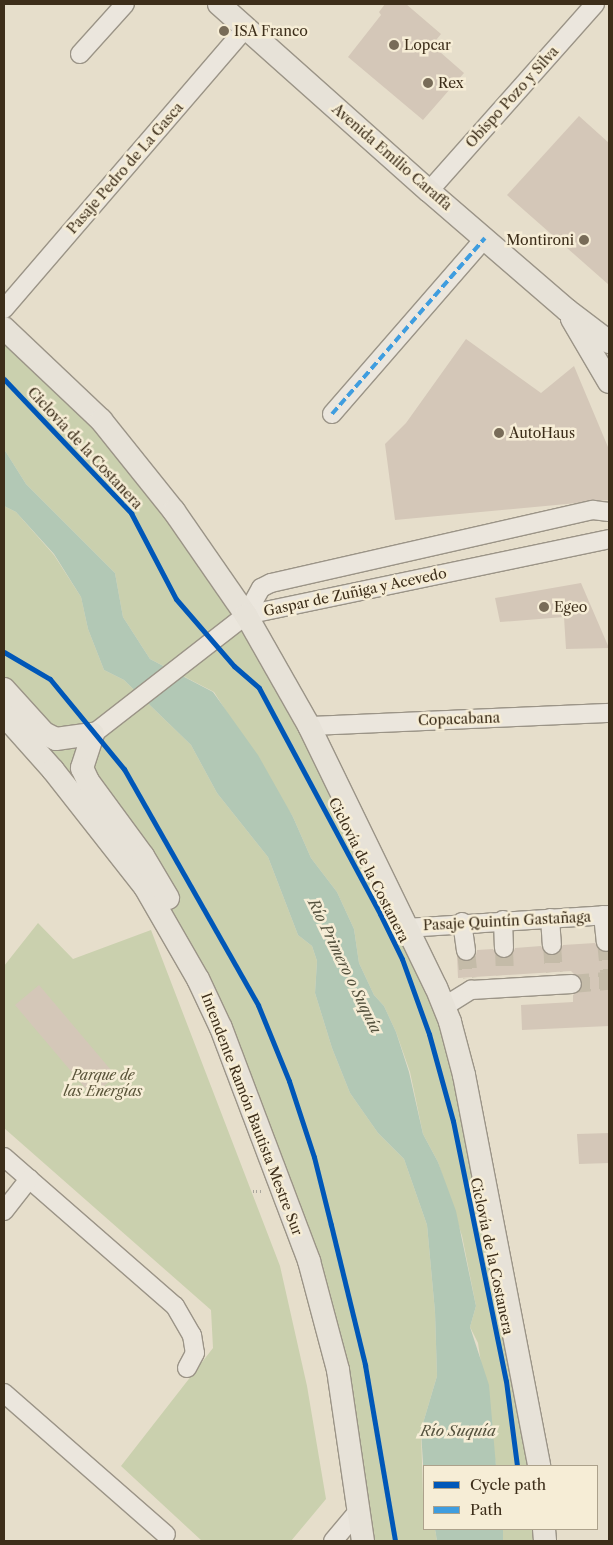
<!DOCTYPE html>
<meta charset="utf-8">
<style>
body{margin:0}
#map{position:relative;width:613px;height:1545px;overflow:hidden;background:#e6decb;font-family:"Libre Caslon Text",serif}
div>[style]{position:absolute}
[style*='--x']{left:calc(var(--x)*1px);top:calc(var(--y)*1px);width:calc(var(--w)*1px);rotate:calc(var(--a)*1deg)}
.green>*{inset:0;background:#cad0ae}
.water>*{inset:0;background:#b2c8b5}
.building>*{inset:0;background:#d4c7b8}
.minor-tunnel>*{height:18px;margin-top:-9px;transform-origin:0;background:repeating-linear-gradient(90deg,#c4bba8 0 18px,transparent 0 27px)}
.path>*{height:3px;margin-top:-1.5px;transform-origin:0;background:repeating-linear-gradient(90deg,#aba79e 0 1px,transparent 0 3.5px)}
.roads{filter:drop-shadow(1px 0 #9b9487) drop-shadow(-1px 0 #9b9487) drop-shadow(0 1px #9b9487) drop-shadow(0 -1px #9b9487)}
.minor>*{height:18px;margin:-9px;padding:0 9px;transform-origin:9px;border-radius:9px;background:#ebe6dd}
.major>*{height:22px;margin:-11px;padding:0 11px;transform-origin:11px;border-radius:11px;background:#e7e2d8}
.quiet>*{height:4px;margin-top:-2px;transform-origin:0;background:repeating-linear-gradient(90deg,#3f9ddf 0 8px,transparent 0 12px)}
.cycleway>*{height:5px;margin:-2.5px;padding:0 2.5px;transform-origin:2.5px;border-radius:2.5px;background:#0057b8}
.dots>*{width:14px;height:14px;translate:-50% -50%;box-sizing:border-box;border:2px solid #f6edd6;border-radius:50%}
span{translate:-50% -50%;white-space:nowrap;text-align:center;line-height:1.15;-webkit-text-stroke:5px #f6edd6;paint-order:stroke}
.poi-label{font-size:14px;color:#3d2e1a}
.left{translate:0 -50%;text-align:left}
.right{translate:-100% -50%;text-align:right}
.street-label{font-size:14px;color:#3d2e1a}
.park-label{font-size:14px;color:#5a5439;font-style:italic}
.water-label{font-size:15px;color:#55523e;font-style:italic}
.frame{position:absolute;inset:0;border:5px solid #3d2e1a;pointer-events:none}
.legend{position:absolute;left:423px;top:1465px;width:175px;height:65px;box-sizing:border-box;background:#f6edd6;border:1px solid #aca18b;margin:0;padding:6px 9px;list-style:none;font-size:15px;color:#3d2e1a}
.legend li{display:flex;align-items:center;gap:10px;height:25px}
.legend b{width:25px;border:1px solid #aca18b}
</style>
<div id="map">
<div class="green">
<i style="clip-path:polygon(4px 328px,56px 374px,246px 615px,436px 987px,539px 1466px,496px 1466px,478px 1343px,470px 1327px,476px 1306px,462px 1236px,438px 1162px,423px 1134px,410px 1072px,396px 1032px,384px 1006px,374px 995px,359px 963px,354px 929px,337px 892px,311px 858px,293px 817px,214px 692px,150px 659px,123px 617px,115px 573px,26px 484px,4px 449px)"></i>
<i style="clip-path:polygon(4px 506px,16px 512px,54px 555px,81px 597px,88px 629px,104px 670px,124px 680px,191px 745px,217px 793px,268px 857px,298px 935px,312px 946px,317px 961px,315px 993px,332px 1048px,350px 1093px,378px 1133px,404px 1159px,427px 1225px,435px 1312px,437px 1376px,421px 1430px,424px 1529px,435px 1529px,437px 1541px,363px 1541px,309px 1261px,162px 914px,4px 715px)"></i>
<i style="clip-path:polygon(38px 923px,73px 959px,151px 930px,280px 1266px,307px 1386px,326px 1499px,291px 1541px,202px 1541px,121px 1466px,213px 1348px,211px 1310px,4px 1128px,4px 966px)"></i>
<i style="clip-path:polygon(503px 1529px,544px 1529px,545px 1541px,503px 1541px)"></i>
</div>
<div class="water">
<i style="clip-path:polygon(4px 449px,26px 484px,115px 573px,123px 617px,150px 659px,213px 692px,258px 755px,293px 817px,311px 858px,337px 892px,354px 929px,359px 963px,374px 995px,384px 1006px,396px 1032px,409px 1072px,423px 1134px,438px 1162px,456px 1211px,476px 1306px,470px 1327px,489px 1385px,496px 1466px,424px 1466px,424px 1481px,421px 1430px,437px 1376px,435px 1312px,427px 1225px,404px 1159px,378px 1133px,350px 1093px,332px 1048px,315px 993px,317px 961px,312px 946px,298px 935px,268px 857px,217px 793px,191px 745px,124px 680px,104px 670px,88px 629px,81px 597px,54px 554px,16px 512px,4px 506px)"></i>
<i style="clip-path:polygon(435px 1529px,503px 1529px,503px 1541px,437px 1541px)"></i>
</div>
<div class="building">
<i style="clip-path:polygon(385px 4px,406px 4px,441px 34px,432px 45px,464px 73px,423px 120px,348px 57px,381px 15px,379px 12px)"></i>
<i style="clip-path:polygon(579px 116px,609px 143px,609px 285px,507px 195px)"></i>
<i style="clip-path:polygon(466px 339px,541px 393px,574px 366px,608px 447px,609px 500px,395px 520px,385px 444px,406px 423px)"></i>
<i style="clip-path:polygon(581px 583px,609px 648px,566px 649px,564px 617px,500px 622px,495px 598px)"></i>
<i style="clip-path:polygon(595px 943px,601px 951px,609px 952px,609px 1026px,522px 1030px,521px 1005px,573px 1002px,573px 995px,581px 989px,583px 983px,571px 971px,458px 978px,457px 956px,468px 961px,476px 955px,477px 950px,493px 949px,499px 957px,505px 959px,513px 953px,515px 948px,541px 946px,544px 951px,552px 956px,558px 953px,563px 945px)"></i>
<i style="clip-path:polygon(39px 985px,116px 1076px,92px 1096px,15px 1005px)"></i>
<i style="clip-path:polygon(609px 1133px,609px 1163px,579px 1164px,577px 1134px)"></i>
</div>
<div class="minor-tunnel">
<i style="--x:606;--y:942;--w:30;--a:84"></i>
<i style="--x:552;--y:945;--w:27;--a:86"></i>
<i style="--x:504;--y:948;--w:27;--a:88"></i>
<i style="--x:466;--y:951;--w:27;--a:84"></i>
<i style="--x:572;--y:984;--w:37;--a:-5"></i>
</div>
<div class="path">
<i style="--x:253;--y:1191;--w:8;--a:0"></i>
</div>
<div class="roads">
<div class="minor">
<i style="--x:80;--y:54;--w:67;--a:-48"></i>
<i style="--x:429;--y:191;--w:250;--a:-48.4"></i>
<i style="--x:4;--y:309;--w:371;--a:-49.3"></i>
<i style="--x:332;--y:414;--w:233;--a:-49"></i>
<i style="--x:246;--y:615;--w:31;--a:-61"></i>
<i style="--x:261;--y:588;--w:11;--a:-27"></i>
<i style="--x:271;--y:583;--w:330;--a:-12.8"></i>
<i style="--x:593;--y:510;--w:16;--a:7"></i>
<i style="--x:309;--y:726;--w:300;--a:-2.5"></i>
<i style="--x:93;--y:734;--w:194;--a:-37.9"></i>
<i style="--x:246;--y:615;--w:371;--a:-11.8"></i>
<i style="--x:603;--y:915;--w:27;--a:84"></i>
<i style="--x:550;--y:918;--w:27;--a:86"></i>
<i style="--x:503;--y:920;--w:28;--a:88"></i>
<i style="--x:462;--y:922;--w:29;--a:82"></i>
<i style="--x:406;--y:928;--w:203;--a:-3.7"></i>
<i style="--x:445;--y:1006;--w:31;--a:-32"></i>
<i style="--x:471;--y:990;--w:101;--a:-3.4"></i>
<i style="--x:4;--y:1157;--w:227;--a:41.1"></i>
<i style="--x:175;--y:1306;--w:34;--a:60"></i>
<i style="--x:192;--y:1335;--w:18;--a:81"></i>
<i style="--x:195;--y:1353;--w:17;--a:118"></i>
<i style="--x:4;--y:1211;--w:41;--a:-52"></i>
<i style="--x:4;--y:1393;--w:215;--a:41.2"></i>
<i style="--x:333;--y:1541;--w:42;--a:-49.8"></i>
</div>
<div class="major">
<i style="--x:219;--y:4;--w:281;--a:41.7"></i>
<i style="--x:429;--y:191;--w:182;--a:40.8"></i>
<i style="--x:567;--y:310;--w:53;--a:37.3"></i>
<i style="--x:572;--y:319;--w:73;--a:59.6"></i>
<i style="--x:4;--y:328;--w:134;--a:43.5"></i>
<i style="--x:101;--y:420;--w:117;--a:51.3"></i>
<i style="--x:174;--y:511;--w:126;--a:55.3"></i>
<i style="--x:246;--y:615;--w:128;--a:60.4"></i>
<i style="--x:309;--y:726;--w:290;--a:64.1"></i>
<i style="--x:436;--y:987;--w:38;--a:68"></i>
<i style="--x:450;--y:1022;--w:55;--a:75.2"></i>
<i style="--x:464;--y:1075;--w:398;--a:79.1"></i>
<i style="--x:4;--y:689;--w:59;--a:47.7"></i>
<i style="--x:44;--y:733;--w:13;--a:27"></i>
<i style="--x:56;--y:739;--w:37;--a:-8"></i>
<i style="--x:4;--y:715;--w:74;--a:48.3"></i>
<i style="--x:53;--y:770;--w:149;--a:51.8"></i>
<i style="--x:145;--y:887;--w:106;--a:60.1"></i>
<i style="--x:198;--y:979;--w:54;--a:64.9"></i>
<i style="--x:221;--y:1028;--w:249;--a:69.3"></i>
<i style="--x:309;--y:1261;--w:113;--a:75.1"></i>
<i style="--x:338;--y:1370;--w:173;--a:81.7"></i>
<i style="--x:93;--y:734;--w:36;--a:108"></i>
<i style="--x:82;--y:768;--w:14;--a:65"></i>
<i style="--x:88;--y:781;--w:93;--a:53.7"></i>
<i style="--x:143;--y:856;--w:49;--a:59.2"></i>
<i style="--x:544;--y:1529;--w:12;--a:85"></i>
</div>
</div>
<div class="quiet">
<i style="--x:332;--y:414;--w:233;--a:-49"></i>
</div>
<div class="cycleway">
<i style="--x:4;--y:379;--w:185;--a:46.5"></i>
<i style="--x:131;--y:513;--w:97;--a:62.4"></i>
<i style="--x:176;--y:599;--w:89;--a:49.1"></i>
<i style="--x:234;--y:666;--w:33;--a:41"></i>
<i style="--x:259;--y:688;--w:256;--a:61.8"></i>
<i style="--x:380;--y:914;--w:50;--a:63.9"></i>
<i style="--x:402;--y:959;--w:80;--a:70.2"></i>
<i style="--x:429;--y:1034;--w:90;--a:74.6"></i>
<i style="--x:453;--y:1121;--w:265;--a:78.5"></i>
<i style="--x:506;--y:1381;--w:86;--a:82.6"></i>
<i style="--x:4;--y:652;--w:53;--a:30.4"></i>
<i style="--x:50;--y:679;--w:117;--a:50.6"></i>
<i style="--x:124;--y:769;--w:271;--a:60.4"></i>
<i style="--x:258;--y:1005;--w:82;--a:67.8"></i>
<i style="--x:289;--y:1081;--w:80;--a:71.8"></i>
<i style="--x:314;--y:1157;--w:70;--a:76"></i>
<i style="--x:331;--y:1225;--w:144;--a:76.3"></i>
<i style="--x:365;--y:1365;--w:179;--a:80.3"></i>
</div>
<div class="dots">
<i style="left:224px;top:31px;background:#786c58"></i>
<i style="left:394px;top:45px;background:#786c58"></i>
<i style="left:428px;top:83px;background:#786c58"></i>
<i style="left:584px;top:240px;background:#786c58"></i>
<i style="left:499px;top:433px;background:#786c58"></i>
<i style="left:544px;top:607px;background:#786c58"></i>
</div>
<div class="poi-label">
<span class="left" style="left:234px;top:31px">ISA Franco</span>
<span class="left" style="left:404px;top:45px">Lopcar</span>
<span class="left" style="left:438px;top:83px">Rex</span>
<span class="right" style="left:574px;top:240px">Montironi</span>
<span class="left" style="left:509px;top:433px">AutoHaus</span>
<span class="left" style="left:554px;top:607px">Egeo</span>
</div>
<div class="street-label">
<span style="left:512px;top:97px;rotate:-48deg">Obispo Pozo y Silva</span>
<span style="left:392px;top:157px;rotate:41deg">Avenida Emilio Caraffa</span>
<span style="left:125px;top:168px;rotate:-49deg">Pasaje Pedro de La Gasca</span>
<span style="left:85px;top:448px;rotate:47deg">Ciclovía de la Costanera</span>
<span style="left:355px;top:592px;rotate:-12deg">Gaspar de Zuñiga y Acevedo</span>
<span style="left:459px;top:719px;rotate:-2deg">Copacabana</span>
<span style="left:369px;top:870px;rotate:63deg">Ciclovía de la Costanera</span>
<span style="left:507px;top:921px;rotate:-3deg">Pasaje Quintín Gastañaga</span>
<span style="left:252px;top:1114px;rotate:69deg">Intendente Ramón Bautista Mestre Sur</span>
<span style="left:492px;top:1256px;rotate:78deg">Ciclovía de la Costanera</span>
</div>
<div class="park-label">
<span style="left:103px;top:1083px">Parque de<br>las Energías</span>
</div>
<div class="water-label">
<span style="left:345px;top:966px;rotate:64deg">Río Primero o Suquía</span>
<span style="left:458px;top:1431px">Río Suquía</span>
</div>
<div class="frame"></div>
<ul class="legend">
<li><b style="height:6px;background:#0057b8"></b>Cycle path</li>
<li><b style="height:6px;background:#3f9ddf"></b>Path</li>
</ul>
</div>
